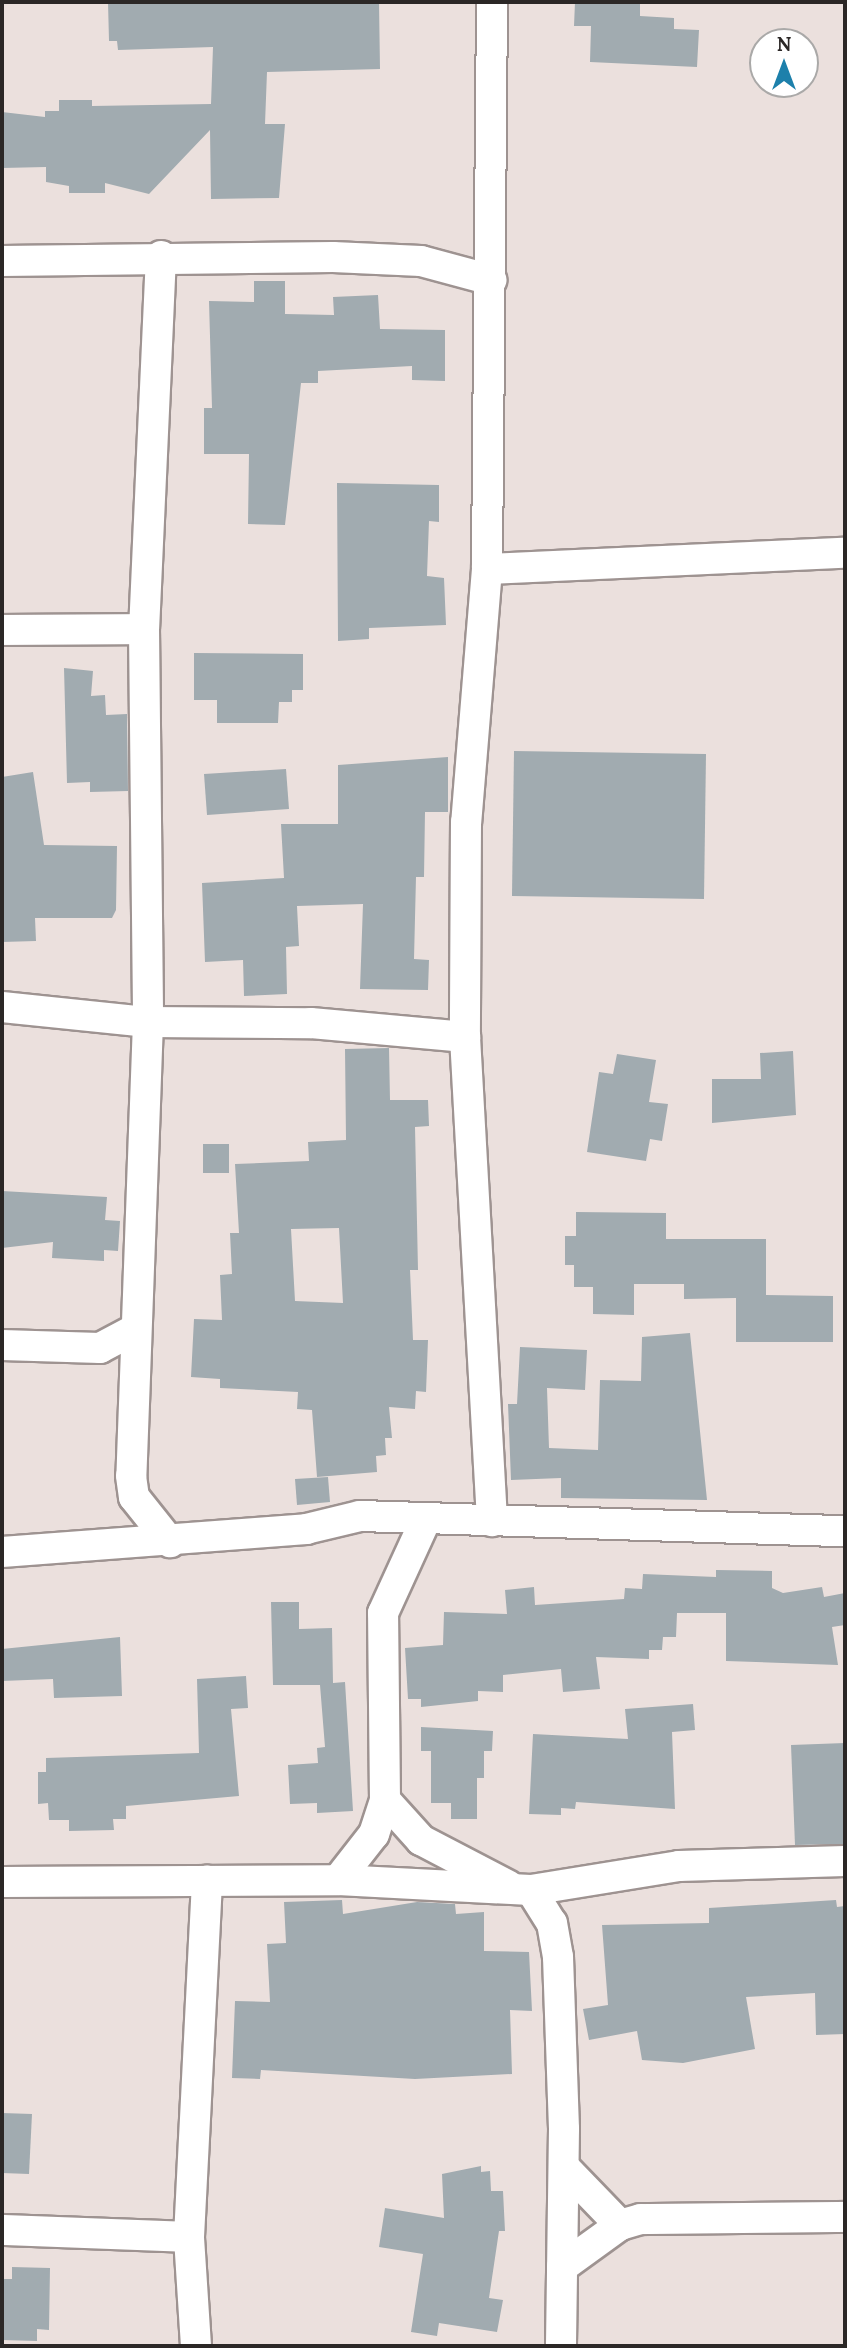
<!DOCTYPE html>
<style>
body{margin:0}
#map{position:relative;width:847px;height:2348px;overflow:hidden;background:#ebe0dd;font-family:Lora,serif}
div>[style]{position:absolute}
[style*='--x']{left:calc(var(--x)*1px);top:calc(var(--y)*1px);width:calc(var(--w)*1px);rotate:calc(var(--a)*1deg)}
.building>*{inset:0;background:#a1abb0}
.roads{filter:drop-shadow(2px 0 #9e9391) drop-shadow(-2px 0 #9e9391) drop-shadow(0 2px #9e9391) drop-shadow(0 -2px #9e9391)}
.minor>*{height:30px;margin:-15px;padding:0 15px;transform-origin:15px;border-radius:15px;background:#fff}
span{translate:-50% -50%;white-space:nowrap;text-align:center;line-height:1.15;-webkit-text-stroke:5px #fff;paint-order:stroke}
.frame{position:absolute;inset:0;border:4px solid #2b2726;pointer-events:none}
.north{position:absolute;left:749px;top:28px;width:70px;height:70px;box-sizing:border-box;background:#fff;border:2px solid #aaa9a8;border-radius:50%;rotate:0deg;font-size:19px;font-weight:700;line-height:28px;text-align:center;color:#2b2726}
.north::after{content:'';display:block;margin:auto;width:24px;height:32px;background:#1d80ab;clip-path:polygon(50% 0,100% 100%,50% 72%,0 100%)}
</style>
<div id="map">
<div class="building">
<i style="clip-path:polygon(108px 2px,379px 2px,380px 69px,267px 72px,265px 124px,285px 124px,279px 198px,211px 199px,210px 130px,149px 194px,105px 183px,105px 193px,69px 193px,69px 186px,46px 182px,46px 167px,2px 168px,2px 112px,45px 117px,45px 111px,59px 111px,59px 100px,92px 100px,92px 106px,211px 104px,213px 47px,118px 50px,117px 41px,109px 41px)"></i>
<i style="clip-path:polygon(575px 2px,640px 2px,640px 16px,674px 18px,674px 29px,699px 30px,697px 67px,590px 62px,591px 26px,574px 26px)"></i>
<i style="clip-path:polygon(254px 281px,285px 281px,285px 314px,334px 315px,333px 297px,378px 295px,380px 329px,445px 330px,445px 381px,412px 380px,412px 366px,318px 371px,318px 383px,301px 383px,285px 525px,248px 524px,249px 454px,204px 454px,204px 408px,212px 408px,209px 301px,254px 302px)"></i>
<i style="clip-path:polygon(337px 483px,439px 485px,439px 522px,429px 521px,427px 576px,444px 578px,446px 625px,369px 628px,369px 639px,338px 641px)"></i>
<i style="clip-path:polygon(194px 653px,303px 654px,303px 690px,292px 690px,292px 702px,279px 702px,278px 723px,217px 723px,217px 700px,194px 700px)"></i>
<i style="clip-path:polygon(64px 668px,93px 671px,91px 696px,105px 695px,106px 715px,127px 714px,128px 791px,90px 792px,90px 782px,67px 783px)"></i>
<i style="clip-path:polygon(514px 751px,706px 754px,704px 899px,512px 896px)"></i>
<i style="clip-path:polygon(448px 757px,448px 812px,425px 812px,424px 877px,416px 877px,414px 959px,429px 960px,428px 990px,360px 989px,363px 904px,297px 906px,299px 946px,286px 947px,287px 994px,244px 996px,243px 960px,205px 962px,202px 883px,284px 878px,281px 824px,338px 824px,338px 765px)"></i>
<i style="clip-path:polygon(286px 769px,289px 809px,207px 815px,204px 774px)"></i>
<i style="clip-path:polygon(33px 772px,44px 845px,117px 846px,116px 910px,112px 918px,35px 918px,36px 941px,2px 942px,2px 777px)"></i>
<i style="clip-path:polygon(evenodd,389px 1048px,390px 1100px,428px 1100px,429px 1126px,415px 1127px,418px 1270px,410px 1270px,413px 1340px,428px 1340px,426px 1392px,416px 1391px,415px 1409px,389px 1407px,392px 1438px,385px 1438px,386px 1455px,376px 1456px,377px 1472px,317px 1477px,312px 1410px,297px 1409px,298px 1392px,220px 1388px,220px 1379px,191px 1377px,194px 1319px,222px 1320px,220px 1275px,232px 1274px,230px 1233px,239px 1233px,235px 1164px,309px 1161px,308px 1142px,346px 1140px,345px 1049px,389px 1048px,339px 1228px,343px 1303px,295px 1301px,291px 1229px,339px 1228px)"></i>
<i style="clip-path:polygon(793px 1051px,796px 1115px,712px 1123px,712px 1079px,761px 1079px,760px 1053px)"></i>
<i style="clip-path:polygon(617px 1054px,656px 1060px,649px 1102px,668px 1104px,662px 1141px,650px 1139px,646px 1161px,587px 1152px,599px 1072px,613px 1074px)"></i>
<i style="clip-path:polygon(203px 1144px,229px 1144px,229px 1173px,203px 1173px)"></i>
<i style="clip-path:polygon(2px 1191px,107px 1197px,105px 1220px,120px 1221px,118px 1251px,104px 1250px,104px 1261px,52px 1258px,53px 1242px,2px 1248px)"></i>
<i style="clip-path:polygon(576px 1212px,666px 1213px,666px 1239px,766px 1239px,766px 1295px,833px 1296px,833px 1342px,736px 1342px,736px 1298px,684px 1299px,684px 1284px,634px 1284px,634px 1315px,593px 1314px,593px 1287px,574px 1287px,574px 1265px,565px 1265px,565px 1236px,576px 1236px)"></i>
<i style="clip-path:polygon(690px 1333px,707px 1500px,561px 1498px,561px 1478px,511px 1480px,508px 1404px,517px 1404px,520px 1347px,587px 1350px,585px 1390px,547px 1388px,549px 1448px,598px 1450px,600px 1380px,641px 1381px,642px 1337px)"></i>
<i style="clip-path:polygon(328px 1477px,330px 1502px,297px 1505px,295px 1479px)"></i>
<i style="clip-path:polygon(716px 1570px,772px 1571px,772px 1588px,783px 1593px,822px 1587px,824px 1597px,845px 1593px,845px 1625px,832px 1627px,838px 1665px,726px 1661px,726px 1613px,677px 1613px,676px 1637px,663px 1637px,662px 1650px,649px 1650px,649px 1659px,596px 1657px,600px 1689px,563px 1692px,561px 1669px,503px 1675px,503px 1692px,478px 1691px,478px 1701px,421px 1707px,421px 1699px,408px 1699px,405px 1648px,443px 1645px,444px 1612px,507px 1614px,505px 1590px,534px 1587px,535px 1605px,624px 1599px,625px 1588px,642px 1589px,643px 1574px,716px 1577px)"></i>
<i style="clip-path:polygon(271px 1602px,299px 1602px,299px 1629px,332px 1628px,333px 1683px,345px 1682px,353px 1811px,317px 1813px,317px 1803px,290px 1804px,288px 1765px,318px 1763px,317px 1748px,325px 1747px,320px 1685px,273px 1685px)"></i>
<i style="clip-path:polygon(120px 1637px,122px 1696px,54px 1698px,53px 1679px,2px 1681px,2px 1649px)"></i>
<i style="clip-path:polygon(246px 1676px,248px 1708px,231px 1709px,239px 1796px,126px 1806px,126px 1819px,113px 1819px,114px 1830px,69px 1831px,69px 1820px,49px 1820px,48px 1803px,38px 1804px,38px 1772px,46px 1772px,46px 1758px,199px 1753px,197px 1679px)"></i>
<i style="clip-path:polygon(693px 1704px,695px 1730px,672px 1732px,675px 1809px,576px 1802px,575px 1809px,561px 1808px,561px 1815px,529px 1814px,533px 1734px,628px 1739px,625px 1709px)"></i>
<i style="clip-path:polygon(421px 1727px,493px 1731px,492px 1751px,484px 1751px,484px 1778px,477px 1778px,477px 1819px,451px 1819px,451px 1803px,431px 1803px,431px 1751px,421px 1751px)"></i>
<i style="clip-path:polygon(845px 1743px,845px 1844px,795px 1845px,791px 1745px)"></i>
<i style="clip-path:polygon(342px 1900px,343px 1914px,417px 1902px,455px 1904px,456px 1914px,484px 1912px,484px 1951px,529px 1952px,532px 2011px,510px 2010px,512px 2074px,415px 2079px,261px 2070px,260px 2079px,232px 2078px,235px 2001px,270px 2002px,267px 1944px,286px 1943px,284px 1902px)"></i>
<i style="clip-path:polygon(836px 1900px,837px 1907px,845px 1906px,845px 2034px,816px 2035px,815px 1993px,746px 1997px,755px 2049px,683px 2063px,642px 2060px,637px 2031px,589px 2040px,583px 2009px,608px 2005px,602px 1925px,709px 1923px,709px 1908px)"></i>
<i style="clip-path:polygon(2px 2113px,32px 2114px,29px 2174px,2px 2173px)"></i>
<i style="clip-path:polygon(481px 2166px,481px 2172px,490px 2171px,491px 2191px,503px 2191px,505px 2231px,499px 2231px,489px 2298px,503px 2300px,497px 2332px,439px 2323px,437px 2336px,411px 2332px,423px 2254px,379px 2247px,385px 2208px,444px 2218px,442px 2174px)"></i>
<i style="clip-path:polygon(12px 2267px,50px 2268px,49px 2330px,37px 2329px,37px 2341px,2px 2340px,2px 2279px,12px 2279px)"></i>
</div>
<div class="roads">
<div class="minor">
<i style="--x:492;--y:2;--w:567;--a:90.51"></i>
<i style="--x:487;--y:569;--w:254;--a:94.7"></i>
<i style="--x:466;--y:822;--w:215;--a:90.3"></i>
<i style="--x:465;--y:1037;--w:485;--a:86.8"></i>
<i style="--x:161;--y:256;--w:373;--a:92.6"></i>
<i style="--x:144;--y:629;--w:393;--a:89.4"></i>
<i style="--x:148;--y:1022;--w:454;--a:92.1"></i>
<i style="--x:131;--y:1476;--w:21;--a:82"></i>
<i style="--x:134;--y:1497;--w:58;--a:51.3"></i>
<i style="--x:2;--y:261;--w:331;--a:-0.7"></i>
<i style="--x:333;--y:257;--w:88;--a:2.6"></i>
<i style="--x:421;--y:261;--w:73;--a:15"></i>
<i style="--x:487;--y:569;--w:358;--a:-2.6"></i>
<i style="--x:2;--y:630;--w:142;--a:-0.4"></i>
<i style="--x:2;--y:1007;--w:147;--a:5.9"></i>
<i style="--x:148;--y:1022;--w:163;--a:0.4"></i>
<i style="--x:311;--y:1023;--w:155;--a:5.2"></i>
<i style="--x:2;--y:1345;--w:98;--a:1.8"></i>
<i style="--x:100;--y:1348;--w:40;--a:-28"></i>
<i style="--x:2;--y:1552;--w:305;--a:-4.3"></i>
<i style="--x:306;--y:1529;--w:56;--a:-13.5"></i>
<i style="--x:360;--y:1516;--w:485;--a:1.8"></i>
<i style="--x:385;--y:1800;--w:54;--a:48"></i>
<i style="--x:421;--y:1840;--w:99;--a:27.6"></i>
<i style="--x:338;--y:1880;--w:58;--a:-52"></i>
<i style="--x:374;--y:1834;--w:36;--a:-72"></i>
<i style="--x:385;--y:1800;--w:187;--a:-90.6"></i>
<i style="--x:383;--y:1613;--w:103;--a:-65.4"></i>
<i style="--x:2;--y:1882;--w:336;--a:-0.3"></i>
<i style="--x:338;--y:1880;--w:193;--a:3"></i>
<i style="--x:531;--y:1890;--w:150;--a:-9.2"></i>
<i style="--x:679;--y:1866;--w:166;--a:-1.7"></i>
<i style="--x:531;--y:1890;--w:39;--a:58"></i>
<i style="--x:552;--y:1923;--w:35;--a:80"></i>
<i style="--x:558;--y:1957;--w:172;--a:88"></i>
<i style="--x:564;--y:2129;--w:217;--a:90.8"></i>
<i style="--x:564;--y:2167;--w:81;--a:46"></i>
<i style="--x:2;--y:2230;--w:187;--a:2.1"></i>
<i style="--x:562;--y:2267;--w:72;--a:-35.9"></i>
<i style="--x:620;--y:2225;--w:22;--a:-16"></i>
<i style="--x:641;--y:2219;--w:204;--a:-0.6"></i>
<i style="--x:196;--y:2346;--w:109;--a:-93.7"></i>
<i style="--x:189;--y:2237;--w:357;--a:-87.1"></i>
</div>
</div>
<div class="frame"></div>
<div class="north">N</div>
</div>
